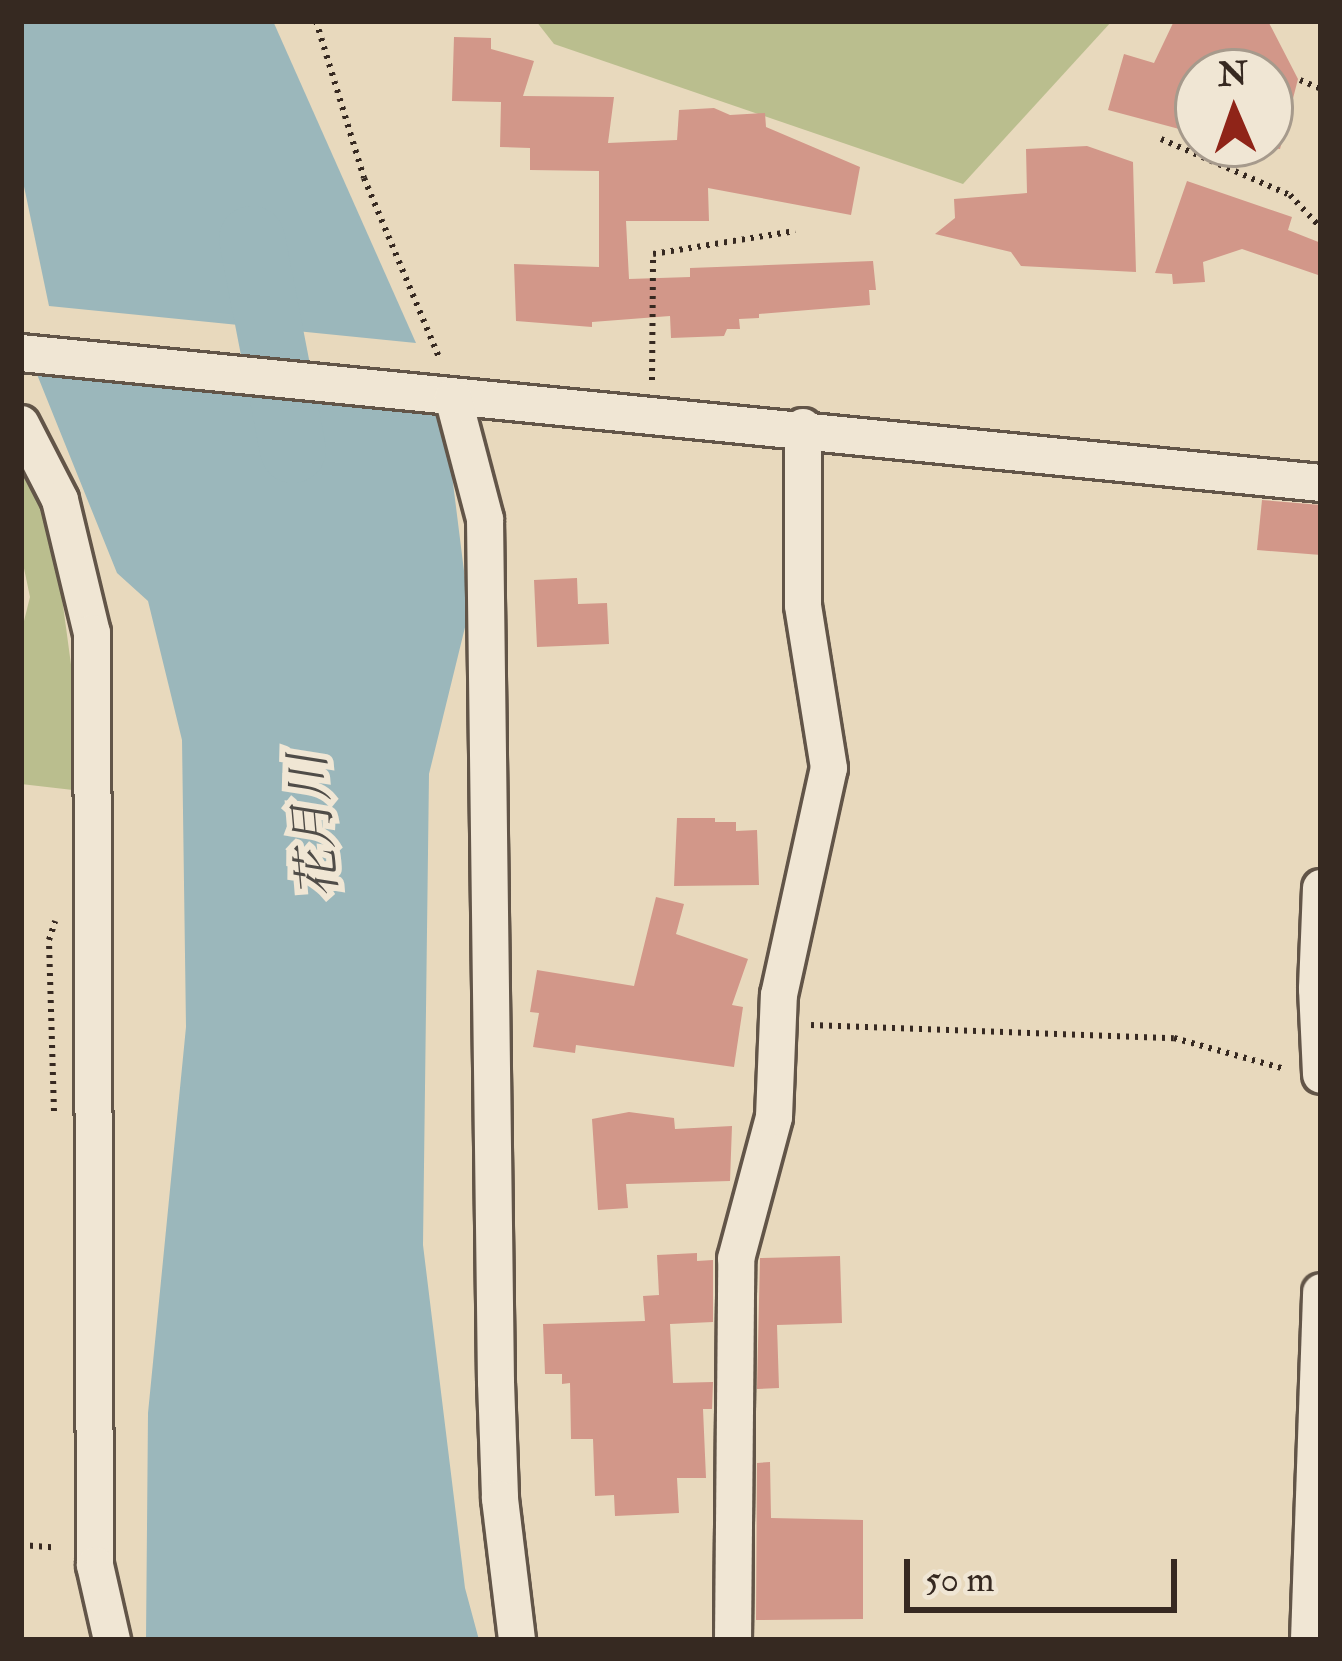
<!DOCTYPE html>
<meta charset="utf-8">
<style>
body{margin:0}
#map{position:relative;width:1342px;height:1661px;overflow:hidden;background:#e8d9bd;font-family:"IM FELL Double Pica","Noto Serif JP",serif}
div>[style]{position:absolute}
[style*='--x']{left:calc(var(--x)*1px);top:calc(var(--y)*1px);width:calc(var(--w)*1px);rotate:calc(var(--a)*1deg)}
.green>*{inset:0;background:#babe8e}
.water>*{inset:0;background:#9bb7bb}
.river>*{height:66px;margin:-33px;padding:0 33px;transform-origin:33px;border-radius:33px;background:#9bb7bb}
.building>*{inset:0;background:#d29789}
.path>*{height:6px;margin-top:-3px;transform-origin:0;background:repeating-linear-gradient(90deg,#362921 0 3px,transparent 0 9px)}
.roads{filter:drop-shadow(3px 0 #625548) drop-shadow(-3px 0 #625548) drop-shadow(0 3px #625548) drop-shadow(0 -3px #625548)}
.minor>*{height:36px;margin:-18px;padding:0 18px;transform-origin:18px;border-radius:18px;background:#f0e6d4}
span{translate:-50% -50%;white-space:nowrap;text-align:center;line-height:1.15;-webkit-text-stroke:12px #f0e6d4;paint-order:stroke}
.water-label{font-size:48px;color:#4f4c48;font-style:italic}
.frame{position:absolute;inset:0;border:24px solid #362921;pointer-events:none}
.north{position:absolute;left:1174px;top:48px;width:120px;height:120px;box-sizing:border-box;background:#f0e6d4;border:3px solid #a69a8c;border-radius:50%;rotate:358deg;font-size:33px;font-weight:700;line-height:48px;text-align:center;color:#362921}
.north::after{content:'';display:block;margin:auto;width:42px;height:54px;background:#8f2418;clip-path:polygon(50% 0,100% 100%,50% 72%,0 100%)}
.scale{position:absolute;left:904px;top:1559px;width:273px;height:54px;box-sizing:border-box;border:6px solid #362921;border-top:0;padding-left:15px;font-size:36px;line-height:42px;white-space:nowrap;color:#362921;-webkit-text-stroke:9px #f0e6d4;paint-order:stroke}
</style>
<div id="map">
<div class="green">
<i style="clip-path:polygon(536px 21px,1112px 21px,963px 184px,554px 44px)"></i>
<i style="clip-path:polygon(21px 447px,51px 516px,72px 672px,73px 790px,21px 784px,21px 633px,30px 597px,21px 554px)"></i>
</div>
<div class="water">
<i style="clip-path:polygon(21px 21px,273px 21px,416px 343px,49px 306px,21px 172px)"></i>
<i style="clip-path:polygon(34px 367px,444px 411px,469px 611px,429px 774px,423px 1245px,465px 1588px,479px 1640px,146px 1640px,148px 1413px,186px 1027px,182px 740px,148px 601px,117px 573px)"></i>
</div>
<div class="river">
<i style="--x:252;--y:239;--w:215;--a:79"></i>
</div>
<div class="building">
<i style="clip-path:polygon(1174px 21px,1268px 21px,1298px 79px,1280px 149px,1270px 148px,1270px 72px,1198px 72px,1198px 134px,1108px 110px,1124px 54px,1154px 63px)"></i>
<i style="clip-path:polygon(454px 37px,491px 38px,491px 49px,534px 61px,523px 96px,614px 97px,608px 143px,677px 140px,679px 110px,714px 108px,730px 115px,765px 113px,766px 127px,860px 167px,851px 215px,708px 188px,709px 221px,626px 221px,629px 279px,690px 277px,690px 268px,873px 261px,876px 290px,869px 290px,870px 305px,759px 314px,759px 318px,739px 319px,740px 329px,727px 329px,724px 336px,671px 338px,670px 316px,592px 322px,592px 327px,516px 321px,514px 264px,599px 267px,599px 171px,530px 170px,530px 148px,500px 147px,501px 102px,452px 101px)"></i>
<i style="clip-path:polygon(1087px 146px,1133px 162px,1136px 272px,1021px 266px,1011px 252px,935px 234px,955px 218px,954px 199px,1027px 193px,1026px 149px)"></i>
<i style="clip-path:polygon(1187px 181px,1292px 217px,1288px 230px,1321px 243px,1321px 276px,1242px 249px,1203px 262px,1205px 282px,1173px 284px,1172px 274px,1155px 273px)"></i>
<i style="clip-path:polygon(1262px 500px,1321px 505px,1321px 555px,1257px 550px)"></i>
<i style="clip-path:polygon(577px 578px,578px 604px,607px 603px,609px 644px,537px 647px,534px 580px)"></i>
<i style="clip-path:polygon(677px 818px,715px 818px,715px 822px,736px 822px,736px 831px,757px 830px,759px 885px,674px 886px)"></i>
<i style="clip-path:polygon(656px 897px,684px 904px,676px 934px,748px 959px,732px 1005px,743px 1007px,734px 1067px,576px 1045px,575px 1053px,533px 1047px,539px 1013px,530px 1012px,537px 970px,634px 986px)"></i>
<i style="clip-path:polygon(629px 1112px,674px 1118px,675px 1129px,732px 1126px,730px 1181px,626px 1184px,628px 1208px,598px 1210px,592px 1119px)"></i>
<i style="clip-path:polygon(697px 1253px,697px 1261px,713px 1260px,713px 1322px,670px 1324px,673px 1383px,713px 1382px,712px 1409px,703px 1409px,706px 1478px,677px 1478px,679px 1513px,615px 1516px,614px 1495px,595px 1496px,593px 1439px,571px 1439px,570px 1383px,562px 1384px,562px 1374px,545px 1374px,543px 1324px,645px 1321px,643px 1296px,659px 1295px,657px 1255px)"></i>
<i style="clip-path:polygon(840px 1256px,842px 1323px,777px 1325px,779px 1388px,757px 1389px,760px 1258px)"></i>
<i style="clip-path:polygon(770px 1462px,771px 1518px,863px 1520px,863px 1619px,756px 1620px,757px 1463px)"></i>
</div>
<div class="path">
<i style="--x:316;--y:21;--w:164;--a:73"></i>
<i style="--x:364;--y:178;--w:197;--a:67.3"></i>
<i style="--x:1300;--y:80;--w:23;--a:23"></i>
<i style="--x:1161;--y:139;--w:141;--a:23.5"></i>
<i style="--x:1290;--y:195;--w:45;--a:46.8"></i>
<i style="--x:652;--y:380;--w:126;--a:-89.5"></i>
<i style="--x:653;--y:254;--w:144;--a:-9.2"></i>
<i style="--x:811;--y:1025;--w:363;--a:2.1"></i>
<i style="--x:1174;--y:1038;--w:115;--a:15.6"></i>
<i style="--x:54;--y:1111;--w:171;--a:-91.7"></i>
<i style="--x:49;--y:940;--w:20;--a:-72"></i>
<i style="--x:21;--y:1545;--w:31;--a:4"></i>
</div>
<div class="roads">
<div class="minor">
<i style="--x:21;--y:353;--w:1306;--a:5.71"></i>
<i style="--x:453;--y:397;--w:126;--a:75.3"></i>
<i style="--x:485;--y:519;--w:863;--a:89.27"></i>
<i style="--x:496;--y:1382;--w:117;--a:88"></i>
<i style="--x:500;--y:1499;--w:142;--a:83.1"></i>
<i style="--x:21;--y:424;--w:85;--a:62.8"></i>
<i style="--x:60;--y:500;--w:137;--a:76.5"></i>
<i style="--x:92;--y:633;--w:932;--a:89.82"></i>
<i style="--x:95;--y:1565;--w:77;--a:77.2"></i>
<i style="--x:1321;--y:888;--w:101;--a:92.3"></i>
<i style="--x:1317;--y:989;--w:86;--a:87.3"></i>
<i style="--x:733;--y:1640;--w:381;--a:-89.5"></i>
<i style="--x:736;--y:1259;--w:147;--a:-75"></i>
<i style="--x:774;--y:1117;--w:122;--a:-87.7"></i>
<i style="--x:779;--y:995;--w:232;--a:-77.6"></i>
<i style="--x:829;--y:768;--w:165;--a:-99.1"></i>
<i style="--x:803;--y:605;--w:178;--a:-90"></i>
<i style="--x:1309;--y:1640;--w:348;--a:-88"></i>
</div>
</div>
<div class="water-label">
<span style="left:315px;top:826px;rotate:-95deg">花月川</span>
</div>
<div class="frame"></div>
<div class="north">N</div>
<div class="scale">50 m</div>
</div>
